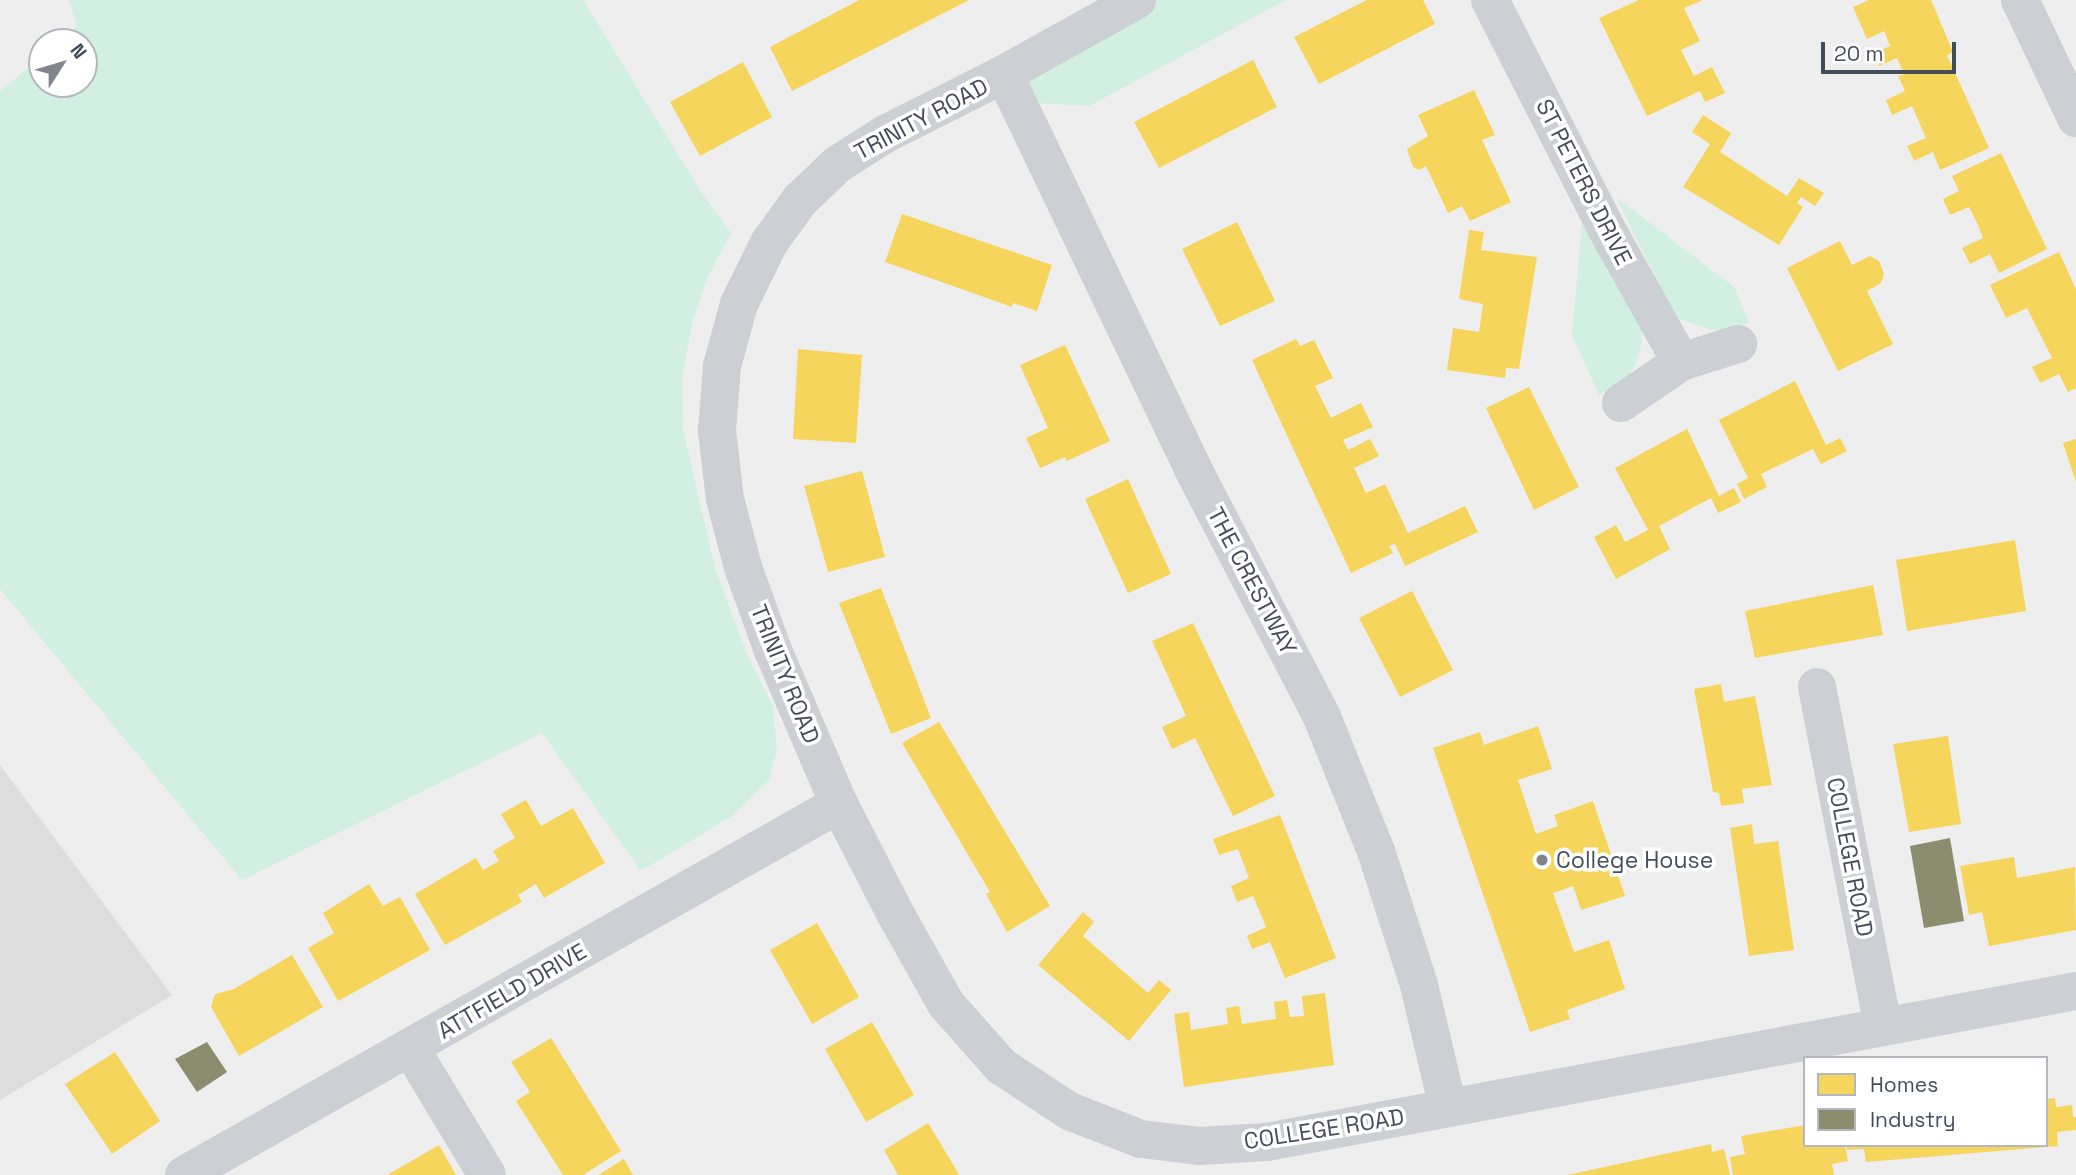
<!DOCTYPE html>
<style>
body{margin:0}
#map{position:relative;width:2076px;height:1175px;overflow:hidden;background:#efeeee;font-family:"Space Grotesk",sans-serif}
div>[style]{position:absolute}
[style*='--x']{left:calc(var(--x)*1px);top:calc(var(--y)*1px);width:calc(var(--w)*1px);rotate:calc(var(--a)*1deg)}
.education>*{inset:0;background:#deddde}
.green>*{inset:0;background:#d1f0e2}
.homes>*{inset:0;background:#f6d55c}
.industry>*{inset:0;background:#8c8c6e}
.minor>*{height:38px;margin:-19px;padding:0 19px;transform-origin:19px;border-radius:19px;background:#cccfd3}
.dots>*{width:19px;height:19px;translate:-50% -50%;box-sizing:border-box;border:4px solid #fff;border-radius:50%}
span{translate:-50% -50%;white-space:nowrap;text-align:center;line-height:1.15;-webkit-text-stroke:7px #fff;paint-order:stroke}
.street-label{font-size:23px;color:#444d5c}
.poi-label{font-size:23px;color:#444d5c}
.left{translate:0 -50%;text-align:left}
.legend{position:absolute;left:1803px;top:1056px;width:245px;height:91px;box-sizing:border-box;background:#fff;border:2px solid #b4b8be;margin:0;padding:9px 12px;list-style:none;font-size:21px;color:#444d5c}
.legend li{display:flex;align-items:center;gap:14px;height:35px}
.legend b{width:35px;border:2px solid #b4b8be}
.north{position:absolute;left:28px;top:28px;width:70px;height:70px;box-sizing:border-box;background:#fff;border:2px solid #b4b8be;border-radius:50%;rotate:53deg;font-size:19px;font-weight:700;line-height:28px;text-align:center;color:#444d5c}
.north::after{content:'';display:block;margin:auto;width:24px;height:32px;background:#80858f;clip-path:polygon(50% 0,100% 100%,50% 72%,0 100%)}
.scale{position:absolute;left:1821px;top:42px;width:135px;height:32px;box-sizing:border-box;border:4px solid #444d5c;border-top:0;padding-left:9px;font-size:21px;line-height:24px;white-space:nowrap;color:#444d5c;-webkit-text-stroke:5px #fff;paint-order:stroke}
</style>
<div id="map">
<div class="education">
<i style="clip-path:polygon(0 765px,172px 995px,0 1100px)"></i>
</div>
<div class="green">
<i style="clip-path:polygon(69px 0,583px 0,701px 192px,731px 233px,707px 278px,692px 324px,682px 379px,683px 429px,715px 568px,747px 655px,773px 706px,777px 749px,769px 780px,732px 816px,641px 871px,542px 733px,242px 880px,0 589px,0 91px,42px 56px,42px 84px,84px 84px,84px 42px,58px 42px,77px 26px)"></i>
<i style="clip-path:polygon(1137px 0,1286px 0,1089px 106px,1019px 102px,1004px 74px)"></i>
<i style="clip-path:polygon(1616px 197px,1734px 287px,1749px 322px,1723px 333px,1676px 318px)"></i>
<i style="clip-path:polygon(1583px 210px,1640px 310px,1642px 342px,1635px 365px,1624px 383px,1599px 395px,1572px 335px)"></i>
</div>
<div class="homes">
<i style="clip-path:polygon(859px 0,969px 0,792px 91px,770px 47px)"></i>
<i style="clip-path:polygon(1367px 0,1423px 0,1435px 24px,1319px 84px,1294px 37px)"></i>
<i style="clip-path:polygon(1639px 0,1703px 0,1684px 8px,1700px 41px,1681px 50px,1694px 76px,1712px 67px,1725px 93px,1705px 102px,1700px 91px,1647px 116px,1599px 18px)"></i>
<i style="clip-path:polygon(1869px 0,1931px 0,1953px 52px,1947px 55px,1989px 148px,1940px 170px,1933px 152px,1914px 161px,1907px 146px,1926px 138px,1912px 106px,1892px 115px,1886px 100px,1905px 91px,1898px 76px,1904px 74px,1897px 58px,1879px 66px,1874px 53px,1890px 46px,1884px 31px,1867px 39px,1853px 7px)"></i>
<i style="clip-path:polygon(1253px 60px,1277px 107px,1159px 168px,1134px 122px)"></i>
<i style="clip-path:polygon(743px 62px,772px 117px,700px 156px,670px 102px)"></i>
<i style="clip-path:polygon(1474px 90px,1495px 135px,1482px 140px,1511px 202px,1470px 221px,1462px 206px,1448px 213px,1426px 166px,1419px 170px,1413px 167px,1407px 149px,1428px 136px,1418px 115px)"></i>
<i style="clip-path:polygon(1703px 115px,1731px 133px,1720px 152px,1755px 175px,1787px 196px,1799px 178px,1824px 193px,1815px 206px,1801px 197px,1797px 203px,1803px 207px,1779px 245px,1683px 187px,1710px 144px,1692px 132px)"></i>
<i style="clip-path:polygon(2001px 153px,2047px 249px,1999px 273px,1990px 254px,1970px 264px,1962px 248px,1983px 238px,1978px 225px,1969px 207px,1950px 215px,1943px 199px,1959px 191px,1952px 176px)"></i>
<i style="clip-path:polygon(902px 214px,1052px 265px,1037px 311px,1013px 303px,1012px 307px,885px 262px)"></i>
<i style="clip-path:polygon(1237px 222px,1275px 301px,1220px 326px,1182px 249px)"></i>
<i style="clip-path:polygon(1469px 230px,1484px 232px,1481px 250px,1537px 257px,1519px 369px,1506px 368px,1505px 378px,1447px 370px,1453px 328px,1479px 332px,1483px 304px,1459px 299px)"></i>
<i style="clip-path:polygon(1840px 241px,1852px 265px,1870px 256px,1879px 261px,1884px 274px,1881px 283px,1867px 291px,1893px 344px,1838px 371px,1787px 268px)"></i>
<i style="clip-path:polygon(2059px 252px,2076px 289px,2076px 388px,2068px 392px,2059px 374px,2040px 383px,2032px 367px,2052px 358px,2027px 308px,2006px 318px,1990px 285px)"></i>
<i style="clip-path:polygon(1296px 339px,1300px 346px,1314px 340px,1333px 378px,1315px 386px,1331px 418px,1361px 403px,1373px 427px,1343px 440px,1348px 450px,1370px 439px,1379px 456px,1354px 468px,1366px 493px,1385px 484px,1408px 533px,1465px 506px,1478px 532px,1405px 566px,1395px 544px,1389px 546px,1393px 553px,1351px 573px,1252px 360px)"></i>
<i style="clip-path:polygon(1065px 345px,1110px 441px,1067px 461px,1065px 457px,1040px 468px,1026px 438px,1048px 428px,1020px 365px)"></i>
<i style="clip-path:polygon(798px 349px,862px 355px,856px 443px,793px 439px)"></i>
<i style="clip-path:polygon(1795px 381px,1826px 445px,1840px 438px,1847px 451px,1821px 464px,1813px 449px,1761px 474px,1767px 487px,1744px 499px,1737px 484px,1748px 478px,1719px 420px)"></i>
<i style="clip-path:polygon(1529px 387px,1579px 487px,1534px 510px,1486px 408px)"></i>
<i style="clip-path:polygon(1687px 429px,1719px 496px,1734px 488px,1741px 502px,1718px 513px,1711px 498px,1659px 526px,1670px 549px,1616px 579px,1594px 537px,1616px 525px,1625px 542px,1648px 530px,1615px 468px)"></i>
<i style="clip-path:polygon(2076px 439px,2076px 482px,2063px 443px)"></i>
<i style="clip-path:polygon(862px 471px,885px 557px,828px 572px,804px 486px)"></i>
<i style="clip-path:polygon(1128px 479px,1171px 574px,1128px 593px,1085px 499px)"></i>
<i style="clip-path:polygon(2015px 540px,2026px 611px,1907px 631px,1896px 560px)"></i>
<i style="clip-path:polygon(1873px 585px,1883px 635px,1755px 658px,1745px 611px)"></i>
<i style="clip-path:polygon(881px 588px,931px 718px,891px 734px,839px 603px)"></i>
<i style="clip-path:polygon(1412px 591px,1453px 670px,1400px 697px,1359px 618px)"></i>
<i style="clip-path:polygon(1193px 623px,1275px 796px,1233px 816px,1195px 738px,1172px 749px,1162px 727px,1186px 716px,1152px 641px)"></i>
<i style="clip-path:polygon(1721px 684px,1724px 702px,1755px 696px,1772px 785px,1742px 789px,1744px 803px,1721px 806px,1719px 793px,1713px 792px,1694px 689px)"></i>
<i style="clip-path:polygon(939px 722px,1050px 906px,1007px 932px,986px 894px,990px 892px,902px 743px)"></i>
<i style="clip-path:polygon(1538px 726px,1552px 769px,1518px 780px,1536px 834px,1558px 826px,1554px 815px,1593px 801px,1625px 896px,1581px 910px,1573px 886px,1553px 893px,1574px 952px,1609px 940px,1625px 989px,1567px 1010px,1570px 1019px,1530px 1032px,1433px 748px,1480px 732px,1484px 745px)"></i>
<i style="clip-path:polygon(1948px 736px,1961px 824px,1909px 832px,1893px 744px)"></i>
<i style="clip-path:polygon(526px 800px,541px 826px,573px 808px,605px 863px,544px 898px,536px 884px,518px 895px,522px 902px,445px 945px,415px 894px,476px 858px,483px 870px,499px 861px,493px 851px,515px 838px,501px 814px)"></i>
<i style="clip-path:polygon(1280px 815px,1336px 958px,1285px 978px,1270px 942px,1252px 949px,1247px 936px,1266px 927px,1253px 896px,1237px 902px,1231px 886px,1249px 878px,1238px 849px,1219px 855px,1213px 839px)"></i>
<i style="clip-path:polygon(1752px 824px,1754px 844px,1778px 841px,1794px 950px,1749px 956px,1730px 828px)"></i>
<i style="clip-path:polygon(2014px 857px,2017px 878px,2075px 867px,2076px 930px,1989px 946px,1982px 912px,1969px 915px,1960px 866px)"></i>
<i style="clip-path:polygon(369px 884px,383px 906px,400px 897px,430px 950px,338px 1001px,308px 948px,334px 933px,323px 913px)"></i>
<i style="clip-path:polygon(1083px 912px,1094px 922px,1083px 936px,1116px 965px,1148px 993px,1159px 980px,1171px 990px,1129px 1041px,1038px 965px)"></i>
<i style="clip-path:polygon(817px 923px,859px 997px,812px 1024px,770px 950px)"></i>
<i style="clip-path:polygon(292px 955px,323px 1007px,239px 1056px,211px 1007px,215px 994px,234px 989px)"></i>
<i style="clip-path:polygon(1325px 993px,1334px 1065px,1184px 1087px,1174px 1014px,1189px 1012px,1191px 1030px,1228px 1024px,1226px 1008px,1239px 1006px,1242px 1024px,1276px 1019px,1274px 1002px,1287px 1000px,1290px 1017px,1304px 1016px,1302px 996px)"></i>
<i style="clip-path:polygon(872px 1022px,914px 1095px,866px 1122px,825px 1049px)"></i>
<i style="clip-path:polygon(551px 1038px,621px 1151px,583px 1175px,563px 1175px,516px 1101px,530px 1092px,511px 1062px)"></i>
<i style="clip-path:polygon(115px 1052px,160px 1121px,112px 1154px,65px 1084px)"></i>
<i style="clip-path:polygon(2055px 1098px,2056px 1107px,2072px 1105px,2073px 1117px,2076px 1117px,2076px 1130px,2057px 1132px,2058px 1146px,1866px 1162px,1864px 1149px,1847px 1150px,1847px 1145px,2046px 1145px,2046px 1099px)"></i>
<i style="clip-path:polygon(928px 1123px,951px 1161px,959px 1175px,898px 1175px,884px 1150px)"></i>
<i style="clip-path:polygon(1805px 1125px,1805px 1145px,1845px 1145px,1848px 1161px,1832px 1164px,1834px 1175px,1733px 1175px,1730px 1157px,1745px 1154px,1741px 1136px)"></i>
<i style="clip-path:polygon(1711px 1144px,1712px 1152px,1724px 1149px,1730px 1175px,1567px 1175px)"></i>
<i style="clip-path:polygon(439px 1145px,456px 1175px,387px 1175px)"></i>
<i style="clip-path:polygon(624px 1159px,633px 1175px,598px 1175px)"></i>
</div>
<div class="industry">
<i style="clip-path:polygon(1950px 838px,1964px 921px,1924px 928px,1910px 846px)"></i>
<i style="clip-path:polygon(207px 1042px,227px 1072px,197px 1092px,175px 1059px)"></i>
</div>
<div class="minor">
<i style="--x:1137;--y:0;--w:152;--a:150.9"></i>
<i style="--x:1004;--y:74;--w:133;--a:153.2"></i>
<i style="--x:885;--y:134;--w:56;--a:147.4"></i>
<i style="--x:838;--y:164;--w:52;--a:136.5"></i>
<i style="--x:800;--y:200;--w:53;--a:125.8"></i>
<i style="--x:769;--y:243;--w:68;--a:116.2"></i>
<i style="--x:739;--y:304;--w:64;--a:105.3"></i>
<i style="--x:722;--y:366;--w:65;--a:94.4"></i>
<i style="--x:717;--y:431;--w:68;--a:83.3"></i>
<i style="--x:725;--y:499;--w:70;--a:75.2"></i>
<i style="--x:743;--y:567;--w:86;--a:70.3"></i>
<i style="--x:772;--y:648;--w:170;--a:66.8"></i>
<i style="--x:839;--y:804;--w:123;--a:62.8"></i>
<i style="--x:895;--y:913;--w:104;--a:60.7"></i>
<i style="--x:946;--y:1004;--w:83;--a:48.4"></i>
<i style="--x:1001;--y:1066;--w:82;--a:33.5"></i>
<i style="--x:1069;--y:1111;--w:77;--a:21.3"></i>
<i style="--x:1141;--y:1139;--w:58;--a:6.9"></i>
<i style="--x:1199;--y:1146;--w:68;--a:-3.4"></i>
<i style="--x:1267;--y:1142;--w:823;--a:-10.57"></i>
<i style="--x:1490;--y:0;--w:256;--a:63"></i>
<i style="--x:1606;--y:228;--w:154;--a:60.8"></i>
<i style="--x:1681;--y:362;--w:60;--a:-17.5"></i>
<i style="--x:2020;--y:0;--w:131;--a:64.6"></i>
<i style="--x:1004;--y:74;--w:438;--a:64.4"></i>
<i style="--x:1193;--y:469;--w:280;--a:62.5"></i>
<i style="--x:1322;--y:717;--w:144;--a:68.1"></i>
<i style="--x:1376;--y:851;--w:141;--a:72.2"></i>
<i style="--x:1419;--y:985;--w:126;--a:76.7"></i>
<i style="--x:1621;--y:403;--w:73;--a:-34.3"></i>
<i style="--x:1817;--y:687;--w:346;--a:79"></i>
<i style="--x:411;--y:1049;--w:147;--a:58.9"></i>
<i style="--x:184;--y:1175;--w:753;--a:-29.53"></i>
</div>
<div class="dots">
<i style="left:1542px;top:860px;background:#80858f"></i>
</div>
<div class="street-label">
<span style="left:921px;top:119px;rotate:-28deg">TRINITY ROAD</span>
<span style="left:1584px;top:182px;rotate:63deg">ST PETERS DRIVE</span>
<span style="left:1252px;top:581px;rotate:62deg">THE CRESTWAY</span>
<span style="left:785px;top:674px;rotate:68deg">TRINITY ROAD</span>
<span style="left:1850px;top:857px;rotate:79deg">COLLEGE ROAD</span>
<span style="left:512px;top:991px;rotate:-30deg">ATTFIELD DRIVE</span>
<span style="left:1324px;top:1129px;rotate:-9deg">COLLEGE ROAD</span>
</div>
<div class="poi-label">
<span class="left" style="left:1556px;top:860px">College House</span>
</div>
<ul class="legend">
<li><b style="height:19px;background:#f6d55c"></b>Homes</li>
<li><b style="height:19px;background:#8c8c6e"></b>Industry</li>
</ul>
<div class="north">N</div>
<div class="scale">20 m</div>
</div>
